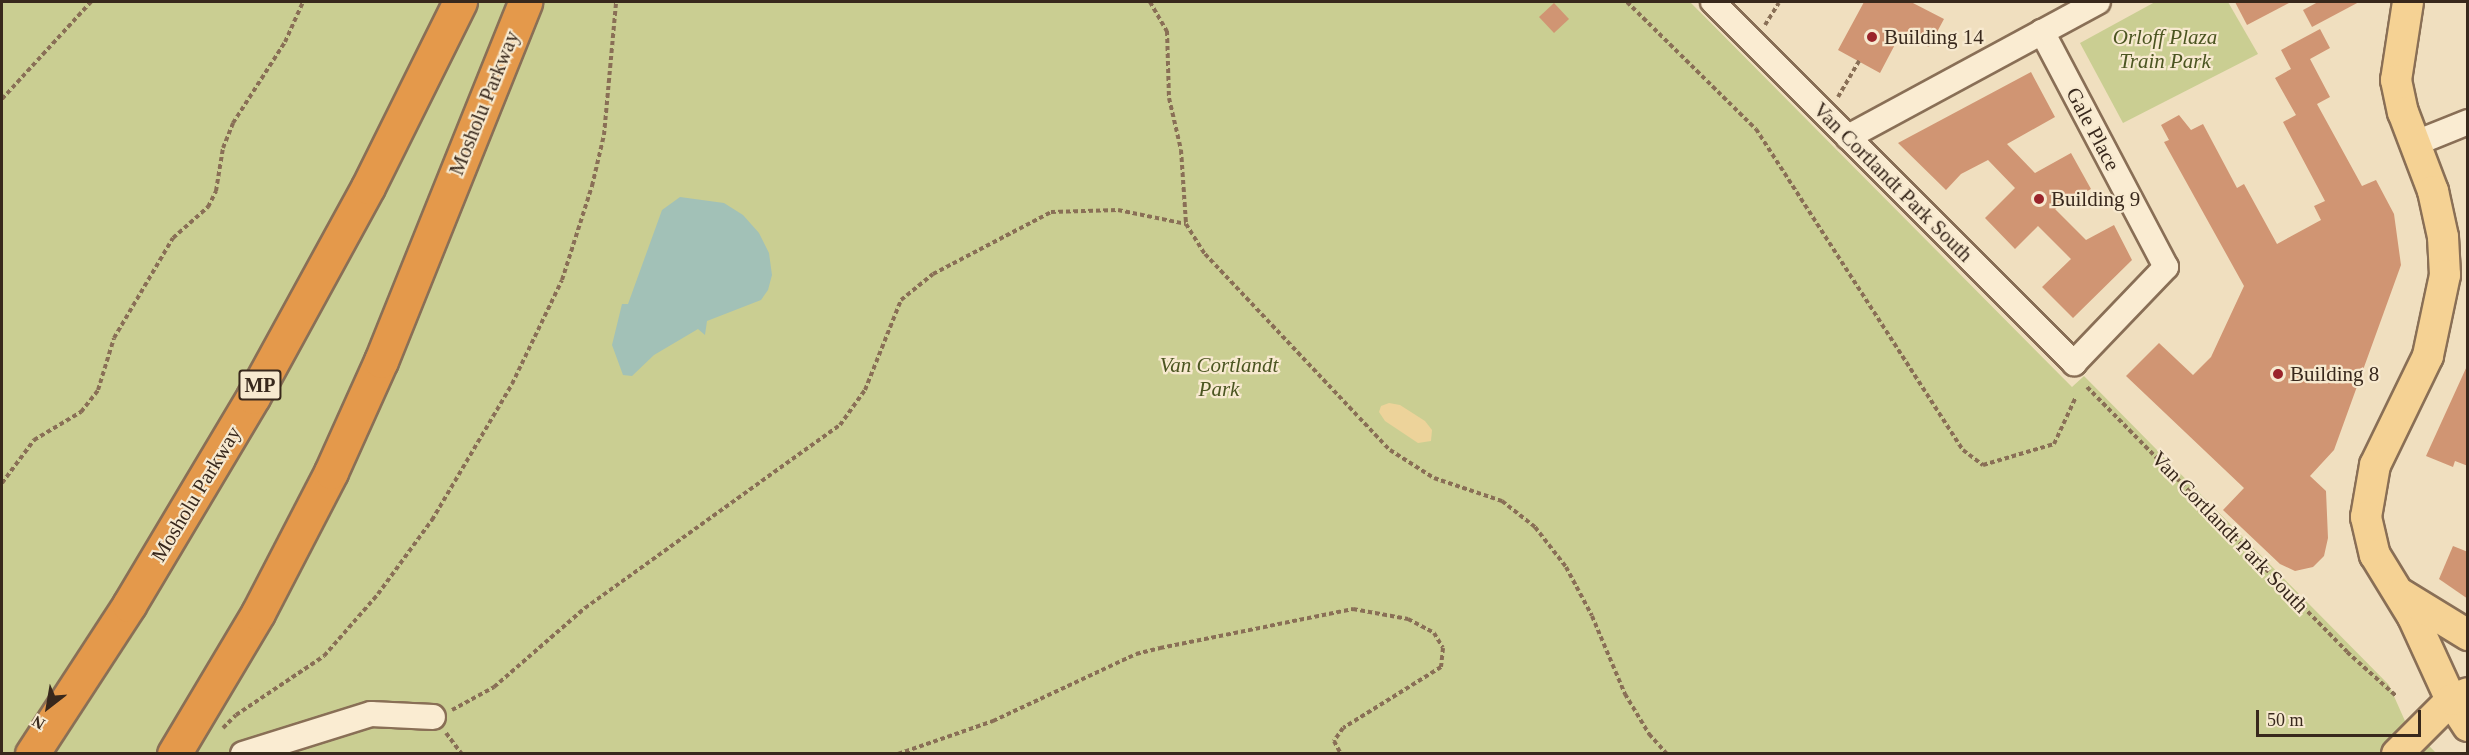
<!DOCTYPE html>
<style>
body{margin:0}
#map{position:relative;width:2469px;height:755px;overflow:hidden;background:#f0dfbf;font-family:Georgia,serif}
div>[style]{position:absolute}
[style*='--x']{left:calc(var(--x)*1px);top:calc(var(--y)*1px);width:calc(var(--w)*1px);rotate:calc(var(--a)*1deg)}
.green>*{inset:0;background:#cace92}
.sand>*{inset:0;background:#edd39a}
.water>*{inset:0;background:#a2c1b7}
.building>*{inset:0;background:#d09573}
.path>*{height:4px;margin-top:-2px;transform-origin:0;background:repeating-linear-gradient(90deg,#896f56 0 4.5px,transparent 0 7.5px)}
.roads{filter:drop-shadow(2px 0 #896f56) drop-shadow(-2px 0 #896f56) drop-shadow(0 2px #896f56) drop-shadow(0 -2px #896f56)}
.minor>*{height:24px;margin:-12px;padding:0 12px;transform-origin:12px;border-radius:12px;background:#faecd2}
.major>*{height:30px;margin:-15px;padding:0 15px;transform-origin:15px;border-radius:15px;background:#f5d294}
.highway>*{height:33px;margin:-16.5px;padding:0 16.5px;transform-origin:16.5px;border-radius:16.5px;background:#e4994b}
.dots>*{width:16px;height:16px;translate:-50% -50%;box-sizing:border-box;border:3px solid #f7e9cf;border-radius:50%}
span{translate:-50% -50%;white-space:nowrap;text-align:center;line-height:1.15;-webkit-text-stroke:4.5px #f7e9cf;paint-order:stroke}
.shield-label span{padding:2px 4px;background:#f7e9cf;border:2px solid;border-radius:4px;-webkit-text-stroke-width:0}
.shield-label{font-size:20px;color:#38281c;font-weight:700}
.poi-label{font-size:21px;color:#38281c}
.left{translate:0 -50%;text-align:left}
.park-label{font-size:21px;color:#4b5521;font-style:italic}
.street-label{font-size:21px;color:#38281c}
.frame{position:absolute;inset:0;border:3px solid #38281c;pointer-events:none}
.north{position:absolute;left:18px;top:677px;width:60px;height:60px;-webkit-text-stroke:4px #f7e9cf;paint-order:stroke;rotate:211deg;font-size:16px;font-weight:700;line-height:24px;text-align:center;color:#38281c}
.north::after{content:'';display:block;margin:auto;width:21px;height:27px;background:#38281c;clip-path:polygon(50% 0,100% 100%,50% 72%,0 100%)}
.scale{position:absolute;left:2256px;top:710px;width:165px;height:27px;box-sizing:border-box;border:3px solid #38281c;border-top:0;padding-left:8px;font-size:18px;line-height:21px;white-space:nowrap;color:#38281c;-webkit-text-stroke:4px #f7e9cf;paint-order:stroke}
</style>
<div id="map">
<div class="green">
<i style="clip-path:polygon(2px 2px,1690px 2px,2072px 387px,2084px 376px,2389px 685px,2405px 721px,2436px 753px,2px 753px)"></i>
<i style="clip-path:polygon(2155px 2px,2228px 2px,2258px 54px,2123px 123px,2080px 43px)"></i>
</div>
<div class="sand">
<i style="clip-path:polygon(1389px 403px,1400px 405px,1425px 421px,1432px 430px,1431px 441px,1418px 443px,1385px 421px,1379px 412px,1381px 406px)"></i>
</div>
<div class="water">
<i style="clip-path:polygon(680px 197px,724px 203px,743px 215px,759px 233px,769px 253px,772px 275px,768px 290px,761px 300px,707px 321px,705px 335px,698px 329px,654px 355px,632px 376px,623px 375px,612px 345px,622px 304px,628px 304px,662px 210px)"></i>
</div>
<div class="building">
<i style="clip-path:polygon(1864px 2px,1911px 2px,1944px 19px,1929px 47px,1900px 35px,1880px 73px,1838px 50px)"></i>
<i style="clip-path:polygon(2235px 2px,2291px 2px,2247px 25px)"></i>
<i style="clip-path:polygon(2318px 2px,2359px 2px,2312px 27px,2303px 10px)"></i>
<i style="clip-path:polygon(1554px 3px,1569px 19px,1554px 33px,1539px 17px)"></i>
<i style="clip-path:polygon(2320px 29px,2330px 48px,2310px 59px,2330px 97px,2317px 104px,2362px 186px,2376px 180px,2394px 214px,2401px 265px,2334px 450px,2310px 476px,2326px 491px,2328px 538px,2324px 556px,2313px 567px,2295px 571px,2280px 564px,2223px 510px,2244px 488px,2126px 376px,2159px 343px,2193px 375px,2211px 357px,2244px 286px,2164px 142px,2169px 140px,2161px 125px,2179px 115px,2191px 130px,2203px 124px,2237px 188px,2244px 184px,2277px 244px,2321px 220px,2314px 206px,2325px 201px,2283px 122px,2296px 115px,2275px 78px,2291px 69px,2281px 50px)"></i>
<i style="clip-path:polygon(2031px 72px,2055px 117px,2007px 144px,2035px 173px,2071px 153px,2091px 189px,2055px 209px,2086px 240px,2114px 225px,2132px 260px,2073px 318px,2042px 287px,2071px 259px,2038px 226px,2015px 249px,1985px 218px,2015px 188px,1988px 160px,1961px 174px,1946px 190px,1898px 143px)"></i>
<i style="clip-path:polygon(2467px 366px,2468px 466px,2455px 461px,2453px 467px,2426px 456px)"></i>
<i style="clip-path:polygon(2453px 546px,2468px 552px,2468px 599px,2439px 579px)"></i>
</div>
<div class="path">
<i style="--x:1150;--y:2;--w:34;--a:60"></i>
<i style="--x:1167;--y:31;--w:67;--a:88.3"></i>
<i style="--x:1169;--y:98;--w:53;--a:77"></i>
<i style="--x:1181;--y:150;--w:74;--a:86.1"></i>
<i style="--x:1186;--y:224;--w:36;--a:58"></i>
<i style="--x:1205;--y:254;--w:270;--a:46.7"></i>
<i style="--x:1390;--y:450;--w:52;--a:32.5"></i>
<i style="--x:1434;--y:478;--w:72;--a:18.7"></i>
<i style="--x:1502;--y:501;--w:42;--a:38.2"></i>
<i style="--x:1535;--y:527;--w:51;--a:52.2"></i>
<i style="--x:1566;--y:567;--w:55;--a:62"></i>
<i style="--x:1592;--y:616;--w:85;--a:67.1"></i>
<i style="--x:1625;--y:694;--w:47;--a:59"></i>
<i style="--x:1649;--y:734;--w:27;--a:48"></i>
<i style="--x:1627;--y:2;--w:181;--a:44.6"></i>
<i style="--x:1756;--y:129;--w:382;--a:57.2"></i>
<i style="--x:1963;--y:450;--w:25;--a:37"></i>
<i style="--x:1983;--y:465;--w:74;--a:-16.5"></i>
<i style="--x:2054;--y:444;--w:50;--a:-65"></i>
<i style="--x:1765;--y:25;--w:26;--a:-58"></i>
<i style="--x:1838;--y:97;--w:42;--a:-59.7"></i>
<i style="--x:2;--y:99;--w:132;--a:-47.5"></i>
<i style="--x:2087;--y:387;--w:371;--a:45.5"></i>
<i style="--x:2347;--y:652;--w:66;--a:41.9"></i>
<i style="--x:2;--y:483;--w:54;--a:-53.3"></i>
<i style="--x:34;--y:440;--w:55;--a:-30.8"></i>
<i style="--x:81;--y:412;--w:28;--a:-52"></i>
<i style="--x:98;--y:390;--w:54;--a:-72.9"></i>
<i style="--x:114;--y:338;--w:116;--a:-59.5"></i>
<i style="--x:173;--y:238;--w:47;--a:-41.5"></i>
<i style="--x:208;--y:207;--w:18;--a:-63"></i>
<i style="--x:216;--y:191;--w:44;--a:-80.8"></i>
<i style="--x:223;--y:148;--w:27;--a:-68"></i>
<i style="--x:233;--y:123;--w:96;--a:-57.3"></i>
<i style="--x:285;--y:42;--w:44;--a:-65.8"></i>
<i style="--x:452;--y:710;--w:48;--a:-28.7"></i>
<i style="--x:494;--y:687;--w:121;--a:-41"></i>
<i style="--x:585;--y:608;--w:314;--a:-35.7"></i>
<i style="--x:840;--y:425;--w:43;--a:-54.5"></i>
<i style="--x:865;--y:390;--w:97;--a:-68.2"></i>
<i style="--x:901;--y:300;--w:41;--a:-39.1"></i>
<i style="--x:933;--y:274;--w:133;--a:-27.7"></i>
<i style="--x:1051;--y:212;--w:67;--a:-1.7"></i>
<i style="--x:1118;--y:210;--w:69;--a:11.6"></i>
<i style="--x:223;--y:728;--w:18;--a:-45"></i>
<i style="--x:236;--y:715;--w:106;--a:-33.8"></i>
<i style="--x:324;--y:656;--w:82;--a:-48.9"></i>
<i style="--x:378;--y:594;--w:92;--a:-53.9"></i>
<i style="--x:432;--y:520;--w:158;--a:-59.5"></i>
<i style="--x:512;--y:384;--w:115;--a:-64.3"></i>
<i style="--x:562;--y:280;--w:99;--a:-72.3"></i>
<i style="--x:592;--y:186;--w:52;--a:-76.8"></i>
<i style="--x:604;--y:135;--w:134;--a:-84.8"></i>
<i style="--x:446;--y:733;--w:26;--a:53"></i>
<i style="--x:898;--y:754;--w:101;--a:-19.2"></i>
<i style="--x:993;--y:721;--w:158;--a:-25.1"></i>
<i style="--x:1136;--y:654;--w:25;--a:-14"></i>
<i style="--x:1160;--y:648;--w:197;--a:-11.4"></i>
<i style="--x:1353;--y:609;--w:56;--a:10.3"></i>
<i style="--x:1408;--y:619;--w:30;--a:28"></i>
<i style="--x:1434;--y:633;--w:17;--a:59"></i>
<i style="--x:1443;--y:648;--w:19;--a:96"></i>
<i style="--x:1441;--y:667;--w:115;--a:148.1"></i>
<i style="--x:1343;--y:728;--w:16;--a:125"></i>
<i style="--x:1334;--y:741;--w:15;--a:62"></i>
</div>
<div class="roads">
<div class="minor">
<i style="--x:1713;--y:2;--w:511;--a:45"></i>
<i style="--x:2074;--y:363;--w:133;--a:-46.2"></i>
<i style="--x:2166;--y:267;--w:266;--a:-117.8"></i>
<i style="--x:1848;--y:137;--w:284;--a:-28.4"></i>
<i style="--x:2416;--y:143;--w:56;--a:-22"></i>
<i style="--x:243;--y:754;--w:134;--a:-17.4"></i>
<i style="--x:371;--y:714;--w:62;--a:2.8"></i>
</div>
<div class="major">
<i style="--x:2408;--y:2;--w:79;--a:98.7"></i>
<i style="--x:2396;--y:80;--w:33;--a:78"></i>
<i style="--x:2403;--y:112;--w:85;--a:69.2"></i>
<i style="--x:2433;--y:191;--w:47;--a:77.7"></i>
<i style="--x:2443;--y:237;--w:38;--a:87"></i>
<i style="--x:2445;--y:275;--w:83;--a:101.9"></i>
<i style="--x:2428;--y:356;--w:121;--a:115.9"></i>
<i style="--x:2375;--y:465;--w:53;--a:99.8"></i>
<i style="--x:2366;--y:517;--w:39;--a:77"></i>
<i style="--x:2375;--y:555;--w:73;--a:58.5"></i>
<i style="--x:2413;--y:617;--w:91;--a:65.4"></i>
<i style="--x:2451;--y:700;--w:31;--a:57"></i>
<i style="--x:2401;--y:594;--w:79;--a:31.5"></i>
<i style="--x:2397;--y:754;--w:76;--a:-45"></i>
<i style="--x:2451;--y:700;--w:18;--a:-22"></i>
</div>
<div class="highway">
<i style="--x:32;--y:754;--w:178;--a:-56.9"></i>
<i style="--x:129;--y:605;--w:242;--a:-59.2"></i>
<i style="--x:253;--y:397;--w:239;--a:-61.3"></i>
<i style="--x:368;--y:187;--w:207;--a:-63.6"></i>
<i style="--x:174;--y:754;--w:164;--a:-59.2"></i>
<i style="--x:258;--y:613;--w:159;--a:-62.6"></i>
<i style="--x:331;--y:472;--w:122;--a:-65.8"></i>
<i style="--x:381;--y:361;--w:387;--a:-68.1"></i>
</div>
</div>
<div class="dots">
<i style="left:1872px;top:37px;background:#9a242b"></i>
<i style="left:2039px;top:199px;background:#9a242b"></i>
<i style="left:2278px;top:374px;background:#9a242b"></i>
</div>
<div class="shield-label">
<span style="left:260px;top:385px">MP</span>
</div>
<div class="poi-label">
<span class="left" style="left:1884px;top:37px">Building 14</span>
<span class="left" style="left:2051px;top:199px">Building 9</span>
<span class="left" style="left:2290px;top:374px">Building 8</span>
</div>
<div class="park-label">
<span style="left:2165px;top:49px">Orloff Plaza<br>Train Park</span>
<span style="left:1219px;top:377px">Van Cortlandt<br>Park</span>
</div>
<div class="street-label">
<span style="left:484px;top:103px;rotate:-68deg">Mosholu Parkway</span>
<span style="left:2093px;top:129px;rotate:62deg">Gale Place</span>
<span style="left:1893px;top:182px;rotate:45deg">Van Cortlandt Park South</span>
<span style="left:196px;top:494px;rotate:-59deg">Mosholu Parkway</span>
<span style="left:2230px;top:532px;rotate:46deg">Van Cortlandt Park South</span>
</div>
<div class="frame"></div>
<div class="north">N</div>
<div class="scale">50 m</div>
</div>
